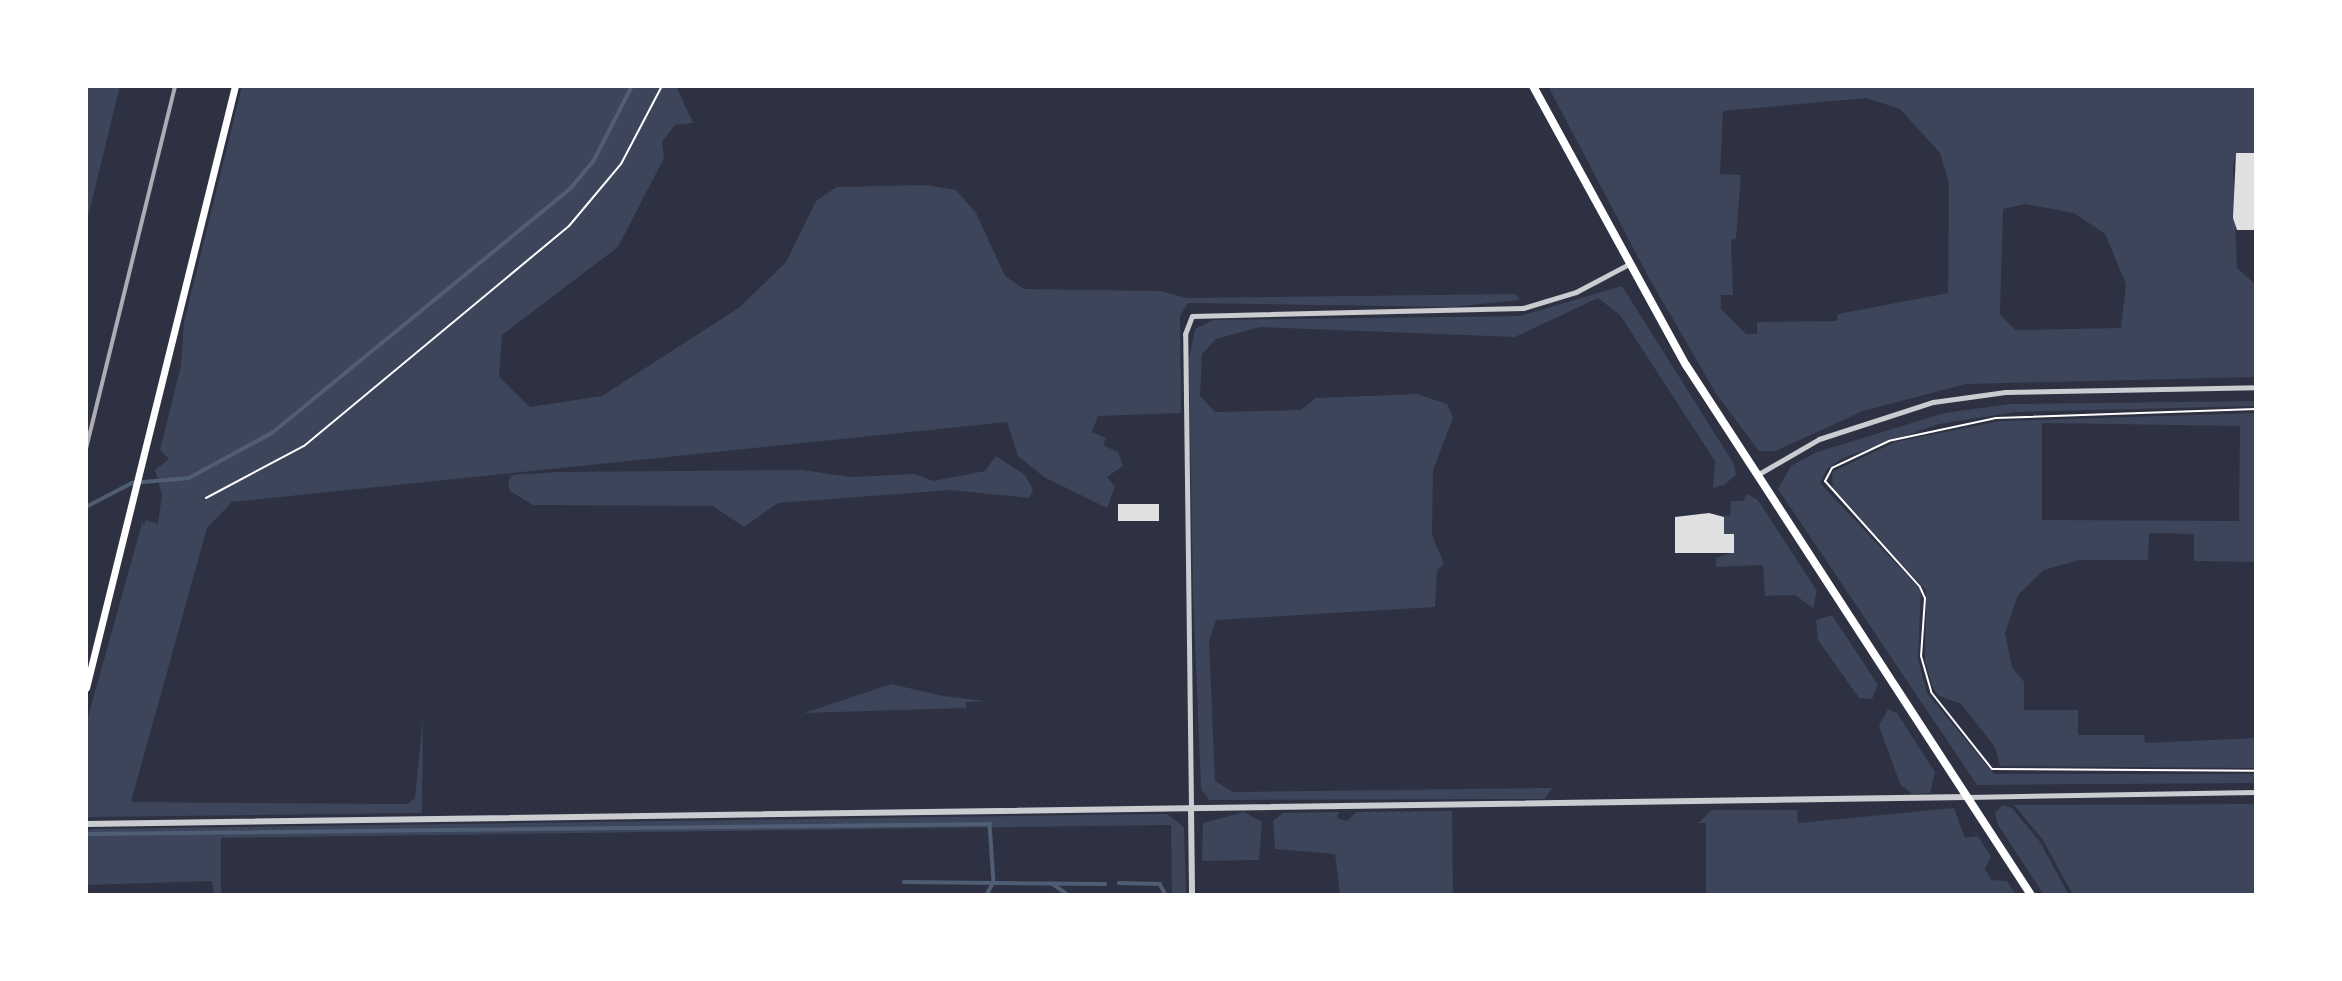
<!DOCTYPE html>
<style>
body{margin:0}
#map{position:relative;width:2342px;height:981px;overflow:hidden;background:#2d3142;font-family:"DM Sans",sans-serif}
div>[style]{position:absolute}
[style*='--x']{left:calc(var(--x)*1px);top:calc(var(--y)*1px);width:calc(var(--w)*1px);rotate:calc(var(--a)*1deg)}
.green>*{inset:0;background:#3c4559}
.stream>*{height:3.5px;margin:-1.75px;padding:0 1.75px;transform-origin:1.75px;border-radius:1.75px;background:#4f5d75}
.building>*{inset:0;background:#e0e0e3}
.path>*{height:2px;margin:-1px;padding:0 1px;transform-origin:1px;border-radius:1px;background:#fff}
.minor>*{height:5px;margin:-2.5px;padding:0 2.5px;transform-origin:2.5px;border-radius:2.5px;background:#caccd0}
.tertiary>*{height:6px;margin:-3px;padding:0 3px;transform-origin:3px;border-radius:3px;background:#caccd0}
.secondary>*{height:7px;margin:-3.5px;padding:0 3.5px;transform-origin:3.5px;border-radius:3.5px;background:#fff}
.primary>*{height:8px;margin:-4px;padding:0 4px;transform-origin:4px;border-radius:4px;background:#fff}
.rail>*{height:3.5px;margin:-1.75px;padding:0 1.75px;transform-origin:1.75px;border-radius:1.75px;background:#abadb3}
span{translate:-50% -50%;white-space:nowrap;text-align:center;line-height:1.15;-webkit-text-stroke:6px #fff;paint-order:stroke}
.frame{position:absolute;inset:0;border:88px solid #fff;pointer-events:none}
</style>
<div id="map">
<div class="green">
<i style="clip-path:polygon(86px 86px,120px 86px,86px 225px)"></i>
<i style="clip-path:polygon(242px 86px,676px 86px,693px 123px,675px 125px,662px 142px,664px 158px,618px 247px,502px 335px,499px 377px,530px 407px,602px 396px,740px 307px,786px 262px,816px 201px,837px 187px,925px 185px,956px 190px,976px 213px,1005px 276px,1024px 289px,1160px 291px,1187px 298px,1516px 294px,1520px 300px,1452px 307px,1188px 303px,1180px 316px,1181px 413px,1098px 416px,1092px 432px,1106px 438px,1103px 445px,1118px 452px,1123px 466px,1107px 477px,1115px 487px,1107px 508px,1044px 477px,1018px 456px,1007px 422px,232px 502px,207px 528px,131px 802px,407px 804px,415px 798px,423px 718px,422px 813px,86px 817px,86px 724px,143px 520px,143px 527px,146px 520px,158px 524px,162px 495px,155px 470px,169px 459px,160px 450px,181px 365px,184px 322px)"></i>
<i style="clip-path:polygon(evenodd,1548px 86px,2256px 86px,2256px 153px,2236px 153px,2233px 166px,2237px 268px,2256px 285px,2256px 377px,1966px 384px,1863px 411px,1776px 451px,1759px 451px,1717px 395px,1649px 278px,1548px 86px,1866px 98px,1900px 109px,1940px 153px,1949px 183px,1948px 293px,1838px 314px,1837px 321px,1757px 322px,1757px 334px,1746px 334px,1721px 309px,1721px 295px,1733px 295px,1731px 240px,1736px 239px,1741px 175px,1720px 174px,1723px 111px,1866px 98px,1548px 86px,2025px 204px,2074px 213px,2105px 234px,2126px 284px,2121px 328px,2015px 330px,2000px 314px,2003px 209px,2025px 204px)"></i>
<i style="clip-path:polygon(1622px 286px,1734px 464px,1736px 475px,1724px 485px,1713px 488px,1715px 461px,1620px 315px,1598px 298px,1515px 337px,1260px 327px,1216px 339px,1202px 354px,1200px 396px,1215px 412px,1301px 410px,1316px 398px,1417px 394px,1447px 404px,1453px 418px,1433px 470px,1432px 535px,1444px 564px,1437px 570px,1435px 607px,1216px 620px,1209px 641px,1215px 781px,1233px 792px,1552px 788px,1545px 799px,1209px 800px,1201px 789px,1193px 593px,1189px 359px,1195px 329px,1213px 320px,1520px 316px)"></i>
<i style="clip-path:polygon(2256px 401px,2256px 406px,2016px 412px,1939px 424px,1843px 458px,1827px 469px,1820px 483px,1921px 590px,1918px 659px,1927px 693px,1994px 774px,2256px 774px,2256px 783px,1977px 785px,1778px 489px,1791px 466px,1817px 452px,1944px 413px,2011px 404px)"></i>
<i style="clip-path:polygon(evenodd,2256px 413px,2256px 562px,2194px 561px,2194px 534px,2149px 533px,2148px 560px,2079px 560px,2044px 570px,2018px 595px,2005px 633px,2012px 667px,2024px 682px,2024px 710px,2078px 710px,2078px 735px,2144px 735px,2145px 743px,2256px 738px,2256px 768px,2000px 766px,1995px 747px,1961px 704px,1939px 696px,1932px 686px,1925px 661px,1926px 590px,1833px 492px,1832px 472px,1895px 442px,2000px 421px,2256px 413px,2042px 423px,2240px 426px,2239px 521px,2042px 520px,2042px 423px)"></i>
<i style="clip-path:polygon(996px 456px,1025px 475px,1033px 490px,1029px 498px,951px 490px,778px 503px,744px 527px,713px 506px,533px 505px,510px 491px,508px 482px,512px 475px,558px 472px,802px 470px,850px 477px,915px 474px,933px 481px,985px 471px)"></i>
<i style="clip-path:polygon(1746px 494px,1758px 500px,1817px 591px,1813px 608px,1795px 595px,1765px 596px,1763px 565px,1716px 567px,1716px 558px,1734px 552px,1734px 534px,1724px 534px,1724px 516px,1730px 516px,1731px 501px,1744px 501px)"></i>
<i style="clip-path:polygon(1832px 615px,1878px 685px,1872px 699px,1859px 698px,1818px 640px,1816px 620px)"></i>
<i style="clip-path:polygon(891px 684px,943px 696px,986px 701px,966px 702px,966px 708px,804px 713px)"></i>
<i style="clip-path:polygon(1888px 709px,1897px 713px,1935px 772px,1930px 793px,1912px 794px,1900px 784px,1879px 726px)"></i>
<i style="clip-path:polygon(2256px 804px,2256px 895px,2073px 895px,2043px 840px,2014px 805px)"></i>
<i style="clip-path:polygon(2002px 805px,2012px 808px,2040px 842px,2069px 895px,2044px 895px,1998px 825px,1995px 813px)"></i>
<i style="clip-path:polygon(1954px 808px,1965px 838px,1978px 836px,1991px 857px,1985px 869px,1991px 880px,2007px 881px,2016px 895px,1706px 895px,1706px 823px,1698px 823px,1712px 810px,1797px 810px,1798px 823px)"></i>
<i style="clip-path:polygon(1452px 811px,1453px 895px,1340px 895px,1335px 854px,1275px 849px,1273px 821px,1283px 813px,1339px 812px,1337px 818px,1347px 821px,1356px 812px)"></i>
<i style="clip-path:polygon(1244px 812px,1262px 822px,1259px 860px,1202px 861px,1203px 823px)"></i>
<i style="clip-path:polygon(1167px 814px,1184px 827px,1186px 895px,1172px 895px,1171px 825px,221px 838px,221px 895px,214px 895px,212px 881px,86px 885px,86px 830px,92px 829px)"></i>
</div>
<div class="stream">
<i style="--x:86;--y:507;--w:52;--a:-27.6"></i>
<i style="--x:132;--y:483;--w:57;--a:-5"></i>
<i style="--x:189;--y:478;--w:94;--a:-28.5"></i>
<i style="--x:272;--y:433;--w:385;--a:-39.3"></i>
<i style="--x:570;--y:189;--w:35;--a:-50"></i>
<i style="--x:593;--y:162;--w:85;--a:-62.8"></i>
<i style="--x:86;--y:834;--w:904;--a:-0.63"></i>
<i style="--x:990;--y:824;--w:58;--a:86.1"></i>
<i style="--x:994;--y:882;--w:15;--a:118"></i>
<i style="--x:904;--y:882;--w:201;--a:0.6"></i>
<i style="--x:1119;--y:883;--w:41;--a:1.4"></i>
<i style="--x:1160;--y:884;--w:13;--a:61"></i>
<i style="--x:1053;--y:884;--w:19;--a:36"></i>
</div>
<div class="building">
<i style="clip-path:polygon(2236px 153px,2256px 153px,2256px 230px,2237px 230px,2233px 218px)"></i>
<i style="clip-path:polygon(1118px 504px,1159px 504px,1159px 521px,1118px 521px)"></i>
<i style="clip-path:polygon(1709px 513px,1724px 517px,1724px 534px,1734px 534px,1734px 553px,1675px 553px,1675px 517px)"></i>
</div>
<div class="path">
<i style="--x:2256;--y:409;--w:260;--a:178"></i>
<i style="--x:1996;--y:418;--w:109;--a:167.9"></i>
<i style="--x:1889;--y:441;--w:63;--a:154.7"></i>
<i style="--x:1832;--y:468;--w:15;--a:118"></i>
<i style="--x:1825;--y:481;--w:142;--a:48.1"></i>
<i style="--x:1920;--y:587;--w:12;--a:66"></i>
<i style="--x:1925;--y:598;--w:58;--a:93.9"></i>
<i style="--x:1921;--y:656;--w:37;--a:74"></i>
<i style="--x:1931;--y:692;--w:98;--a:51.6"></i>
<i style="--x:1992;--y:769;--w:264;--a:0.4"></i>
<i style="--x:206;--y:498;--w:111;--a:-28"></i>
<i style="--x:304;--y:446;--w:344;--a:-39.7"></i>
<i style="--x:569;--y:226;--w:81;--a:-50"></i>
<i style="--x:621;--y:164;--w:88;--a:-62.3"></i>
</div>
<div class="minor">
<i style="--x:1757;--y:475;--w:72;--a:-30.1"></i>
<i style="--x:1819;--y:439;--w:120;--a:-18"></i>
<i style="--x:1933;--y:402;--w:73;--a:-7.9"></i>
<i style="--x:2005;--y:392;--w:251;--a:-1.1"></i>
<i style="--x:1967;--y:797;--w:289;--a:-1"></i>
<i style="--x:1191;--y:808;--w:474;--a:-90.7"></i>
<i style="--x:1185;--y:334;--w:19;--a:-69"></i>
<i style="--x:1192;--y:316;--w:331;--a:-1.4"></i>
<i style="--x:1523;--y:308;--w:55;--a:-16.8"></i>
<i style="--x:1576;--y:292;--w:58;--a:-27.9"></i>
</div>
<div class="tertiary">
<i style="--x:1191;--y:808;--w:87;--a:89.3"></i>
<i style="--x:86;--y:824;--w:1881;--a:-0.82"></i>
</div>
<div class="secondary">
<i style="--x:86;--y:688;--w:620;--a:-76.1"></i>
</div>
<div class="primary">
<i style="--x:1533;--y:86;--w:318;--a:61.3"></i>
<i style="--x:1686;--y:365;--w:632;--a:56.94"></i>
</div>
<div class="rail">
<i style="--x:86;--y:449;--w:374;--a:-76.2"></i>
</div>
<div class="frame"></div>
</div>
